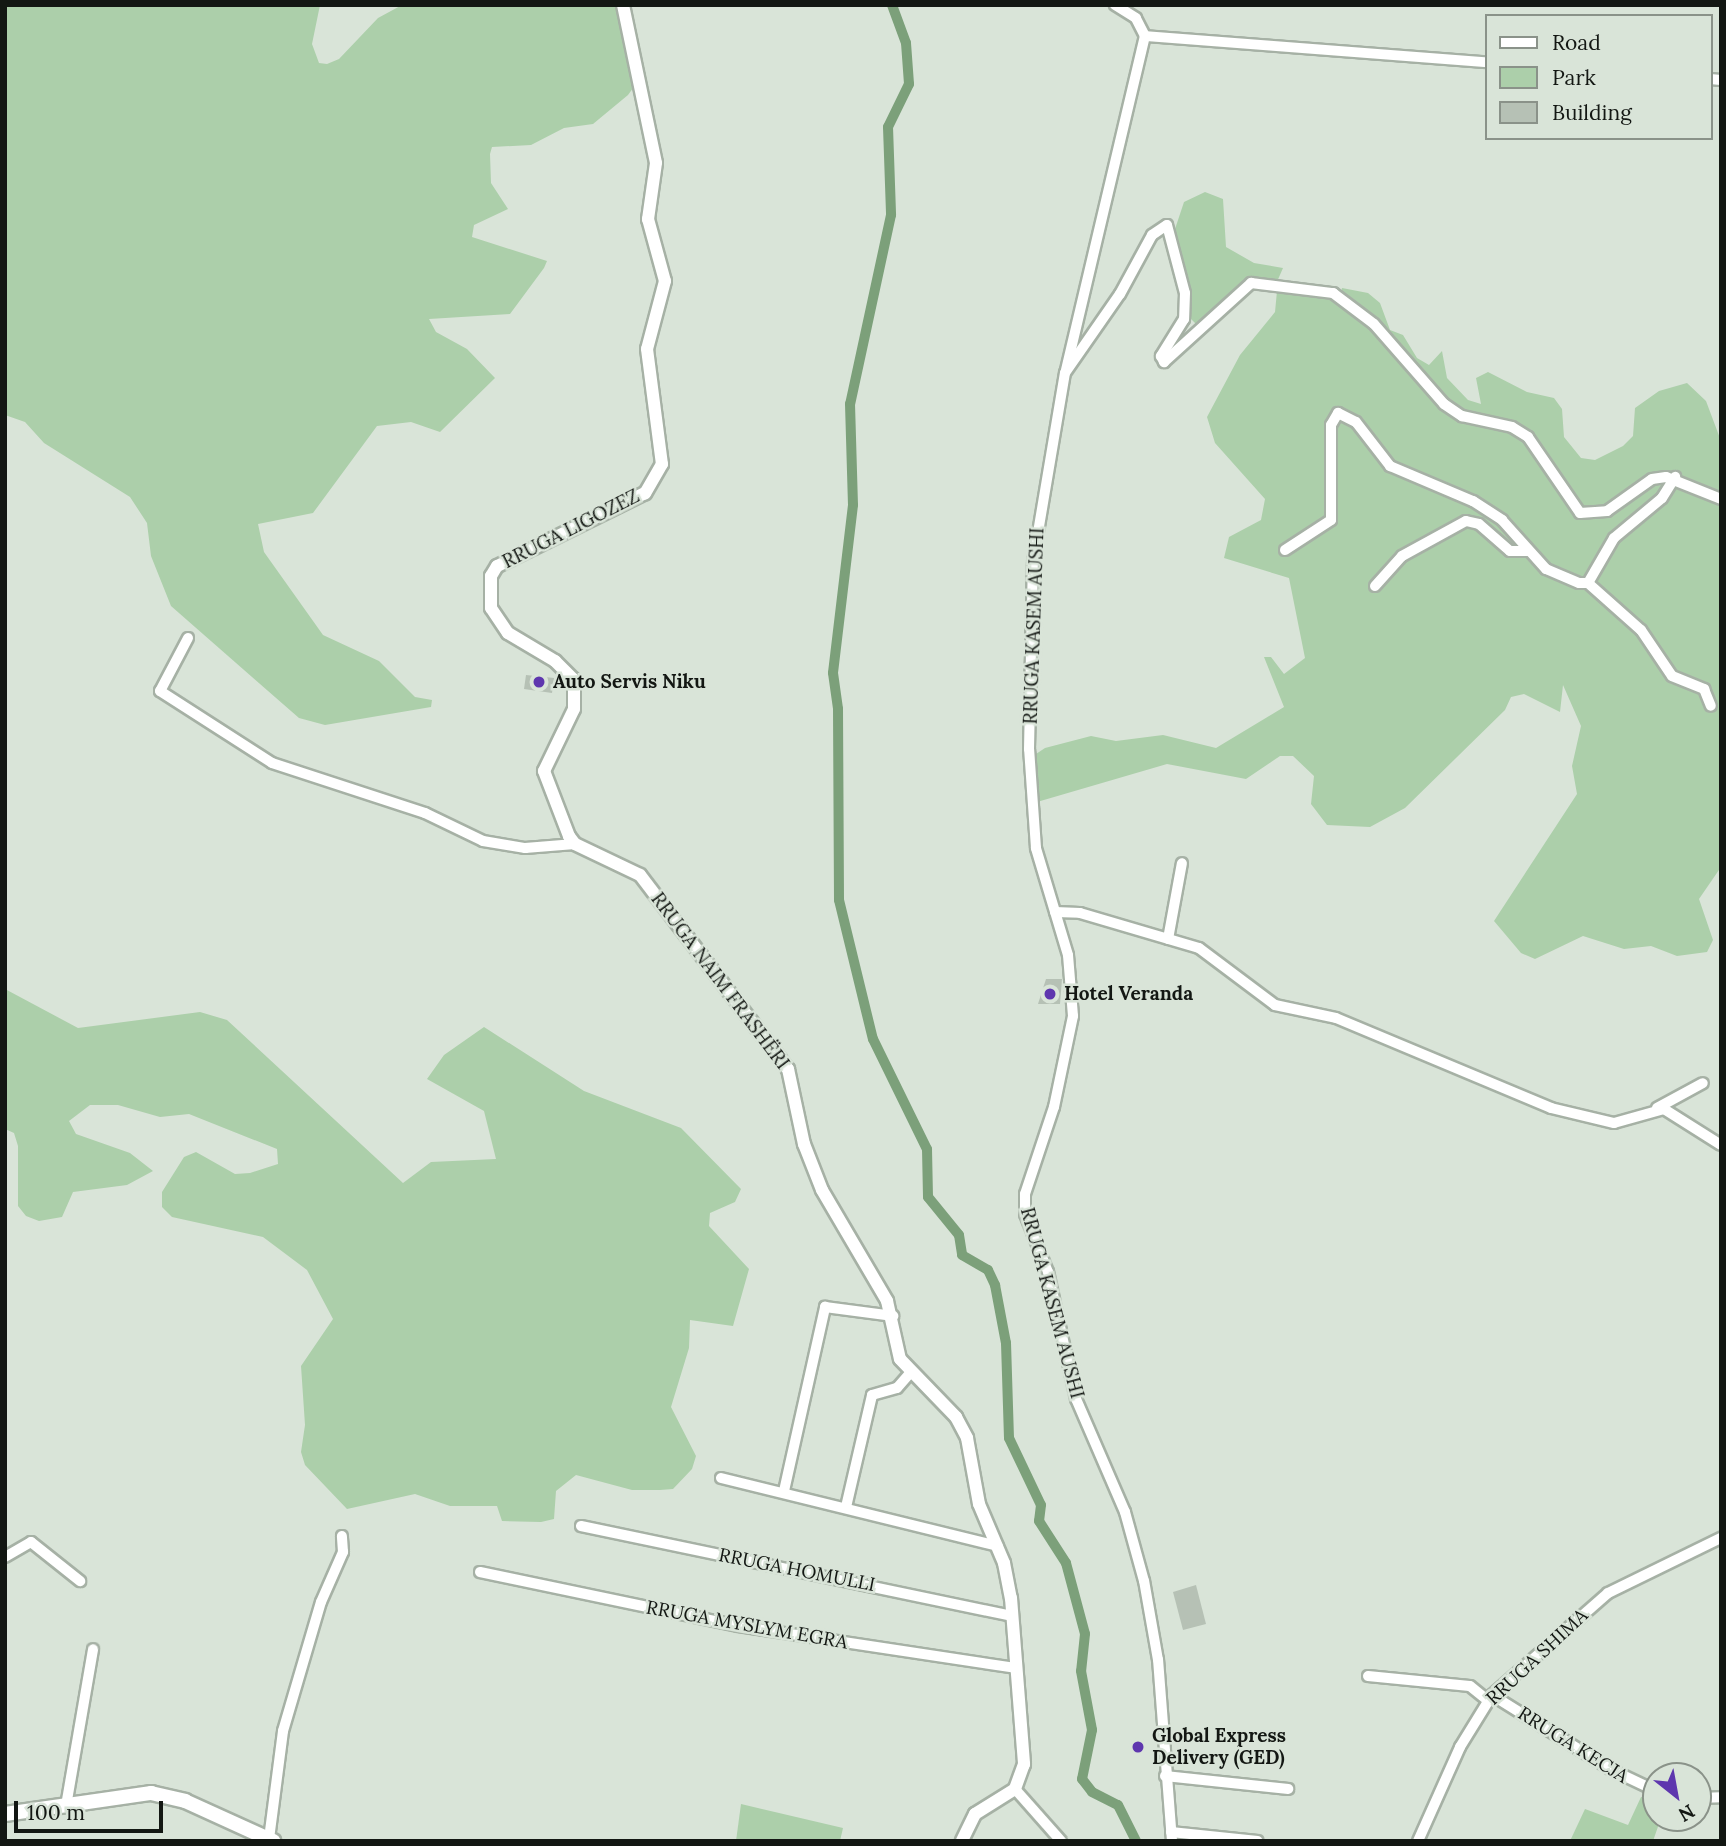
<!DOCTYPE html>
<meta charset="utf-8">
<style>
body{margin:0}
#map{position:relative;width:1726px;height:1846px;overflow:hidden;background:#d9e4d8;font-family:Lora,serif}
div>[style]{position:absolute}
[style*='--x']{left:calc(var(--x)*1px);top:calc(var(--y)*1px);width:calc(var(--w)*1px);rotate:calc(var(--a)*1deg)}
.green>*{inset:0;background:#accfaa}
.canal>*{height:10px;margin:-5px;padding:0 5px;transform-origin:5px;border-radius:5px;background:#7ca07a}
.building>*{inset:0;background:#b6c1b5}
.roads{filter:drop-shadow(2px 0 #a6b1a5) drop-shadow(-2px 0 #a6b1a5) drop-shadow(0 2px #a6b1a5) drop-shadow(0 -2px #a6b1a5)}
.minor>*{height:10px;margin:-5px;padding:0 5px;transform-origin:5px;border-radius:5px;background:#fff}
.tertiary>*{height:12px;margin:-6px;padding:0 6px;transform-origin:6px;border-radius:6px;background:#fff}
.secondary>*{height:14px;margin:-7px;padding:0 7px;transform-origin:7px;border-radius:7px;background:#fff}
.dots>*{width:19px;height:19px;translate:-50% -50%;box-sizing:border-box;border:4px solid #d9e4d8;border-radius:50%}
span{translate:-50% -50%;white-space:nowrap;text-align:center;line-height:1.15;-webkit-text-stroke:5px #d9e4d8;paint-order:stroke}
.street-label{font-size:19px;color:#131713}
.poi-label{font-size:19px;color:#131713;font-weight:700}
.left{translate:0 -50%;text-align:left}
.frame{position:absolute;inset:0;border:7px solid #131713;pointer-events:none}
.legend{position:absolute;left:1485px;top:14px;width:228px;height:126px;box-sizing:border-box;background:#d9e4d8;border:2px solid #8a9289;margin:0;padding:9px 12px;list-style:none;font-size:21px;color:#131713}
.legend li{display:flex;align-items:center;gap:14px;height:35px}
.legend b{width:35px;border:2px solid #8a9289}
.north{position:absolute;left:1642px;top:1762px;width:70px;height:70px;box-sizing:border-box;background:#d9e4d8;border:2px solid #8a9289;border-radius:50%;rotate:149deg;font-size:19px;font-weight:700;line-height:28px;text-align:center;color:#131713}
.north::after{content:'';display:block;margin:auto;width:24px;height:32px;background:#5e36ae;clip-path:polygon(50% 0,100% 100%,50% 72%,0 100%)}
.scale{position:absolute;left:14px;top:1801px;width:149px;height:32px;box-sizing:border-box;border:4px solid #131713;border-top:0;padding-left:9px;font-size:21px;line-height:24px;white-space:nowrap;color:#131713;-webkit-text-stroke:5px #d9e4d8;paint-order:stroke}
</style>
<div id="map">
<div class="green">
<i style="clip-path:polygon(5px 5px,320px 5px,312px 44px,319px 63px,327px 64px,339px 59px,378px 18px,402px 5px,617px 5px,636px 84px,628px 95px,593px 124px,564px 128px,531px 145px,492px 147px,490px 154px,491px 183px,508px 209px,474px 225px,472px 237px,547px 261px,544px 268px,510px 314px,429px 319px,436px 332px,467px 349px,495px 378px,440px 432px,411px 422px,377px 426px,313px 513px,258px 524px,264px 552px,323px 635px,379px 661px,415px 697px,432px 700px,431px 707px,325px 725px,299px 718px,171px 606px,151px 556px,147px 523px,130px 497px,44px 443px,25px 422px,5px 415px)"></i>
<i style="clip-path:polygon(1205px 192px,1223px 199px,1226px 247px,1254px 263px,1283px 268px,1276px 284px,1247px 282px,1236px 288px,1197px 325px,1189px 317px,1191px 292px,1175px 229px,1184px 202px)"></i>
<i style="clip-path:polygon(1342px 288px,1368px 293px,1380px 303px,1390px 330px,1403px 335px,1417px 358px,1429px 365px,1442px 351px,1447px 378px,1468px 400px,1481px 404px,1476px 378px,1488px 372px,1527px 392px,1554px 398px,1562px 409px,1564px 437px,1581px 458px,1595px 460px,1623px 446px,1633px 436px,1635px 408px,1659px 391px,1687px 383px,1706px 401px,1721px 441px,1721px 867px,1699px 899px,1713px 940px,1707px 952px,1677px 956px,1651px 946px,1624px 949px,1583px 936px,1535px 959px,1521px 953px,1494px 921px,1577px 794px,1572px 766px,1581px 726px,1563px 685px,1560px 712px,1524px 694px,1511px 697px,1505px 710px,1405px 808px,1370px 827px,1327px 825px,1311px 804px,1314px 776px,1293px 756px,1280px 756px,1246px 779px,1167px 764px,1037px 802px,1036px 754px,1045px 748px,1091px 736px,1116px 741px,1163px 735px,1216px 748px,1284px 707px,1264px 657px,1271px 657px,1284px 674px,1305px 658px,1289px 578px,1224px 558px,1229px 537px,1261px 520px,1265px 499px,1215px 443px,1207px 417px,1240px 355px,1275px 312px,1277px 291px,1314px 293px,1339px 302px)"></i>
<i style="clip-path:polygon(5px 989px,78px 1028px,200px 1012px,227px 1020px,403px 1183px,431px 1162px,496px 1159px,484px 1111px,427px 1079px,444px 1055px,484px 1027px,584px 1091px,681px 1128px,741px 1189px,735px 1202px,710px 1213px,709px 1226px,749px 1269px,733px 1326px,690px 1320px,689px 1348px,671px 1407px,696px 1456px,692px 1469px,673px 1489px,660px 1490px,632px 1490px,576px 1475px,556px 1491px,554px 1519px,541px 1522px,502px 1521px,497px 1506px,450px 1506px,415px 1494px,347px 1509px,305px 1465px,301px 1452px,305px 1425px,301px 1366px,333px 1319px,307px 1270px,263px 1237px,172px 1217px,162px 1207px,162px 1192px,184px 1157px,196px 1152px,235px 1174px,250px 1173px,278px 1164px,277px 1149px,189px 1114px,160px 1117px,118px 1105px,90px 1105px,69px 1121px,76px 1134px,130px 1153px,153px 1171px,127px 1185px,73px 1192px,62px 1217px,39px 1221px,26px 1216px,18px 1206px,18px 1146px,14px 1133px,5px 1129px)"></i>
<i style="clip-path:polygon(1641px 1797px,1656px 1801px,1656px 1818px,1661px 1818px,1653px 1841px,1570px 1841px,1585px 1809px,1628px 1825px)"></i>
<i style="clip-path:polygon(741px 1804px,843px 1828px,840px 1841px,736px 1841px)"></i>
</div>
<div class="canal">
<i style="--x:892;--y:5;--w:40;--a:69.8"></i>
<i style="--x:906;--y:43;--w:41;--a:85.8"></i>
<i style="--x:909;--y:84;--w:48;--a:116"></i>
<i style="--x:888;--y:127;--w:88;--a:88"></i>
<i style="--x:891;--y:215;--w:193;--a:102.2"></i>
<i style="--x:850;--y:404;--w:101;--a:88.3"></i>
<i style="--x:853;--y:505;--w:169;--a:96.8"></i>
<i style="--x:833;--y:673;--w:36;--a:82"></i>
<i style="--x:838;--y:709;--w:191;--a:89.7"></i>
<i style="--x:839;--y:900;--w:143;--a:76.3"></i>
<i style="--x:873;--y:1039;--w:123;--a:63.9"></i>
<i style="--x:927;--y:1149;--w:48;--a:88.8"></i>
<i style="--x:928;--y:1197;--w:49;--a:50.8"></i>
<i style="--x:959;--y:1235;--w:20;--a:81"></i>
<i style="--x:962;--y:1255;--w:30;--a:30"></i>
<i style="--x:988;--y:1270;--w:17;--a:65"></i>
<i style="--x:995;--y:1285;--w:59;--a:79.3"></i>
<i style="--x:1006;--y:1343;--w:95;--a:88.2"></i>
<i style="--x:1009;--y:1438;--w:74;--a:64.5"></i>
<i style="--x:1041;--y:1505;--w:16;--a:97"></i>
<i style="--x:1039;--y:1521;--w:50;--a:57.3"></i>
<i style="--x:1066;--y:1563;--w:73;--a:75"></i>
<i style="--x:1085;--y:1634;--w:37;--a:96"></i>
<i style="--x:1081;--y:1671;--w:60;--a:79.4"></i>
<i style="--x:1092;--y:1730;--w:50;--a:101.5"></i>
<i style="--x:1082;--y:1779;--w:16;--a:52"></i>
<i style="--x:1092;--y:1792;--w:29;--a:27"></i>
<i style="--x:1118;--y:1805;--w:40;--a:63.4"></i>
</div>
<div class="building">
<i style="clip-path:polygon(526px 675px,554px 678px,552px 693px,524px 689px)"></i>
<i style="clip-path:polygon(1046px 979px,1062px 979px,1060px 1004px,1038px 1004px)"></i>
<i style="clip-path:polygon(1196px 1585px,1206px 1624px,1183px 1630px,1173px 1592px)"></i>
</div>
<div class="roads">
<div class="minor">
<i style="--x:1145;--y:36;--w:342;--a:4.4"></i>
<i style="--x:1710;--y:79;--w:11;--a:5"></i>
<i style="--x:1066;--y:370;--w:343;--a:-76.7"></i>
<i style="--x:1145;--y:36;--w:20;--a:-117"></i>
<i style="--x:1136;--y:18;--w:25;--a:-148"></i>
<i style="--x:1285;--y:550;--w:55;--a:-33.1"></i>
<i style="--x:1331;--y:520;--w:95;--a:-90"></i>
<i style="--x:1331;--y:425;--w:14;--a:-60"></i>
<i style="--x:1338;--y:413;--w:20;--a:27"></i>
<i style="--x:1356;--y:422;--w:56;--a:52.3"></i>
<i style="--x:1390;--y:466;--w:90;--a:22.9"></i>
<i style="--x:1473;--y:501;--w:35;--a:33"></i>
<i style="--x:1502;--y:520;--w:66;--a:48.1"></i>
<i style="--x:1546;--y:569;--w:36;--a:23"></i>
<i style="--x:1579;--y:583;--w:9;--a:0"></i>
<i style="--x:1588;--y:583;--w:52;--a:-60"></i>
<i style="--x:1614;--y:538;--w:62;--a:-39.8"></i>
<i style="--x:1662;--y:498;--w:25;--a:-58"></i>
<i style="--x:1588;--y:583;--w:71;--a:41.6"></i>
<i style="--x:1641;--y:630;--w:55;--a:56"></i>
<i style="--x:1672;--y:676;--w:35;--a:22"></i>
<i style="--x:1704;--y:689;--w:18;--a:68"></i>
<i style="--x:1375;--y:586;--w:40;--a:-48"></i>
<i style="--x:1402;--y:556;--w:73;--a:-28.7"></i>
<i style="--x:1466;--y:521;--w:13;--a:13"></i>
<i style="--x:1479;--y:524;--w:41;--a:41.1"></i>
<i style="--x:1510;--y:551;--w:18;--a:0"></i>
<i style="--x:188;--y:638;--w:60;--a:117.8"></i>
<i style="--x:160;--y:691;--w:133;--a:32.7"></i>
<i style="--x:272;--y:763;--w:161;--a:18.1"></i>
<i style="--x:425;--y:813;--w:64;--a:25.8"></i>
<i style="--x:483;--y:841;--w:43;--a:9.5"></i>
<i style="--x:525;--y:848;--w:50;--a:-4.6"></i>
<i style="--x:1055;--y:912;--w:25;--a:2"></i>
<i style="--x:1080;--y:913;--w:124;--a:16.4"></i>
<i style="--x:1199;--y:948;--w:95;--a:36.9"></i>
<i style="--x:1275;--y:1005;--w:62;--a:12"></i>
<i style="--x:1336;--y:1018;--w:233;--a:22.7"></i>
<i style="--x:1551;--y:1108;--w:65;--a:13.4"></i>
<i style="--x:1614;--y:1123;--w:52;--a:-15.6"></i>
<i style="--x:1664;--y:1109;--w:67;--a:32.3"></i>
<i style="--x:1168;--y:939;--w:77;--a:-79.6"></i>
<i style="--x:1657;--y:1108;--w:52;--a:-28.5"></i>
<i style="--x:721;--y:1478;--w:285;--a:13.8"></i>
<i style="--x:784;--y:1491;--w:189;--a:-77.4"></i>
<i style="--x:825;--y:1307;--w:69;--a:7.5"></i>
<i style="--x:846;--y:1507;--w:115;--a:-76.9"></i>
<i style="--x:872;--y:1395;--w:26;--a:-16"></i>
<i style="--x:897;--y:1388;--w:18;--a:-49"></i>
<i style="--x:581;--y:1526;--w:440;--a:11.8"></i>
<i style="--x:5;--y:1557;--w:30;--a:-30"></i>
<i style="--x:31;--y:1542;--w:63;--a:38.5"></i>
<i style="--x:480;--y:1572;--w:264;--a:11.8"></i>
<i style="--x:738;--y:1626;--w:282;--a:8.6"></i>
<i style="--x:1368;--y:1676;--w:102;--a:5.6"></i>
<i style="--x:1470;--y:1686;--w:22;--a:39"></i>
<i style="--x:1492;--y:1695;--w:142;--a:32"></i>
<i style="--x:1612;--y:1770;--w:49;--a:25.5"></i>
<i style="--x:1165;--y:1776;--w:124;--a:6"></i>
<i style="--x:1015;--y:1789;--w:69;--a:48.5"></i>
<i style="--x:1698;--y:1798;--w:23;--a:-2"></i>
<i style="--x:66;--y:1806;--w:159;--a:-80.2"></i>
<i style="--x:1171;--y:1832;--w:87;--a:5.9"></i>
<i style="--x:269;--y:1839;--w:109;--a:-82.6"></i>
<i style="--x:283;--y:1731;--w:134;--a:-73.6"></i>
<i style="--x:321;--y:1602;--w:55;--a:-66.3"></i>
<i style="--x:343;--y:1552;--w:16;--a:-94"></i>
<i style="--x:1172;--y:1841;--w:182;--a:-94.4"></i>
<i style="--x:1158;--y:1660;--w:80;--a:-100"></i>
<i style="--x:1144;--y:1581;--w:72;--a:-105.4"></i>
<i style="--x:1125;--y:1512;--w:123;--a:-113.4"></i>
<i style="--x:1076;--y:1399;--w:130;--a:-102.4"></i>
<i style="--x:1048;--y:1272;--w:62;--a:-111.6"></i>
<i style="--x:1025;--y:1214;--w:20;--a:-90"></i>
<i style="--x:1025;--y:1194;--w:92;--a:-71.6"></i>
<i style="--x:1054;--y:1107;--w:93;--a:-78.2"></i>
<i style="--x:1073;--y:1016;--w:61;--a:-94.7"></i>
<i style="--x:1068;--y:955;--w:112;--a:-106.7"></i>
<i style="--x:1036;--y:848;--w:99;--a:-94"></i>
<i style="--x:1029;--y:749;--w:187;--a:-88.8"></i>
<i style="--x:1033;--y:562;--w:192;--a:-80.4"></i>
<i style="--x:1065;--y:373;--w:96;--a:-55.2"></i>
<i style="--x:1120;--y:294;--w:67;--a:-61.5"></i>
<i style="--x:1152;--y:235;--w:18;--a:-34"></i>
<i style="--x:1167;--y:225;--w:70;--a:75.2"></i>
<i style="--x:1185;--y:293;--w:26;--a:92"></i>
<i style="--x:1184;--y:319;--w:44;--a:121.9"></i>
<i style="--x:1161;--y:356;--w:7;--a:63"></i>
<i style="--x:1164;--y:362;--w:118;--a:-42.2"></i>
<i style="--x:1251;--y:283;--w:83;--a:7"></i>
<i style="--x:1333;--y:293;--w:51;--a:37.1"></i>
<i style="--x:1374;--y:324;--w:106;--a:48.8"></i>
<i style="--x:1444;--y:404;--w:22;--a:34"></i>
<i style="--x:1462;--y:416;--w:51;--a:12.4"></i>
<i style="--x:1512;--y:427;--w:19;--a:32"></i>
<i style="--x:1528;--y:437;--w:92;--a:55.6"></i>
<i style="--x:1580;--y:513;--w:27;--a:-4"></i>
<i style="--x:1607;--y:511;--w:55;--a:-35.4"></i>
<i style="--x:1652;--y:479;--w:14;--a:-8"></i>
<i style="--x:1666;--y:477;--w:59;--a:21.8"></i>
<i style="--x:1418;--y:1841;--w:103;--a:-65.9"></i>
<i style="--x:1460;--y:1747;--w:61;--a:-58.4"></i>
<i style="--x:1492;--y:1695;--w:154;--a:-41.3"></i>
<i style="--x:1608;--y:1593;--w:126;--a:-26"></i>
</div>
<div class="tertiary">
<i style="--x:623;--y:5;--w:161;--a:78.2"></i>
<i style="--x:656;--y:163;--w:57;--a:98.1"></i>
<i style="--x:648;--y:219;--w:64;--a:74.7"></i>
<i style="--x:665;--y:281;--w:70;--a:104.8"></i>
<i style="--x:647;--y:349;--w:116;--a:82.6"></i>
<i style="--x:662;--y:464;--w:34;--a:120"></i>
<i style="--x:645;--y:493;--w:165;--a:153.7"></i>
<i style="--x:497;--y:566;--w:12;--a:121"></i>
<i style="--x:491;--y:576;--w:32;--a:90"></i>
<i style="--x:491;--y:608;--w:30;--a:56"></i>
<i style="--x:508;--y:633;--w:55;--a:30.8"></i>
<i style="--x:555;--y:661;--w:27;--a:45"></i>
<i style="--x:574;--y:680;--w:29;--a:90"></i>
<i style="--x:574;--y:709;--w:69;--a:115.8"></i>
<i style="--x:544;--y:771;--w:70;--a:69"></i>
<i style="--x:569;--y:836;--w:10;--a:53"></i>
<i style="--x:575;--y:844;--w:72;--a:25.5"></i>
<i style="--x:640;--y:875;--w:244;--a:52.7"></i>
<i style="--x:788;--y:1069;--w:77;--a:78"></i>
<i style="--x:804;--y:1144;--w:49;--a:68.6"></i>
<i style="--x:822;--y:1190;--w:129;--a:59.6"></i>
<i style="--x:887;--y:1301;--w:59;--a:77.4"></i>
<i style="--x:900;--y:1359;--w:81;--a:46"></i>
<i style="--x:956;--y:1417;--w:24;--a:62"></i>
<i style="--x:967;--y:1438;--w:67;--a:79.7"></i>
<i style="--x:979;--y:1504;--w:64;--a:67"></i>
<i style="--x:1004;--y:1563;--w:36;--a:79"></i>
<i style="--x:1011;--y:1598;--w:167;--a:85.5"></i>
<i style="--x:1024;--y:1764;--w:27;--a:110"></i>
<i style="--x:1015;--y:1789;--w:47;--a:148"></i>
<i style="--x:975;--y:1814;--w:30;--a:116"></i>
</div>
<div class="secondary">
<i style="--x:5;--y:1814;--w:148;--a:-8.2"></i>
<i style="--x:151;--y:1793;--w:35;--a:13"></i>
<i style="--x:185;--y:1801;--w:97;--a:24.4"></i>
</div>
</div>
<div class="dots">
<i style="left:539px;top:682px;background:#5e36ae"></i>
<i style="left:1050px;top:994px;background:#5e36ae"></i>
<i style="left:1138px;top:1747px;background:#5e36ae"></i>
</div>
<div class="street-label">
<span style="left:571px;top:529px;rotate:-27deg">RRUGA LIGOZEZ</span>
<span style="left:1034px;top:626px;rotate:-88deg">RRUGA KASEM AUSHI</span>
<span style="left:720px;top:981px;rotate:53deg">RRUGA NAIM FRASHËRI</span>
<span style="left:1052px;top:1303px;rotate:75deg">RRUGA KASEM AUSHI</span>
<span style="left:797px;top:1570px;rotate:11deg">RRUGA HOMULLI</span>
<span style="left:747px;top:1625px;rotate:10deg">RRUGA MYSLYM EGRA</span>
<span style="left:1537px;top:1657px;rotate:-43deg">RRUGA SHIMA</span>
<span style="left:1573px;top:1745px;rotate:32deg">RRUGA KECJA</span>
</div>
<div class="poi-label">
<span class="left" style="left:553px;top:682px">Auto Servis Niku</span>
<span class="left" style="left:1064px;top:994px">Hotel Veranda</span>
<span class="left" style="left:1152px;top:1747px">Global Express<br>Delivery (GED)</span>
</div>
<div class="frame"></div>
<ul class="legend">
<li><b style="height:9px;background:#fff"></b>Road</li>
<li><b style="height:19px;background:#accfaa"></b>Park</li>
<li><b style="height:19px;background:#b6c1b5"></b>Building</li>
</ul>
<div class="north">N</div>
<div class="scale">100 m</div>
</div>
